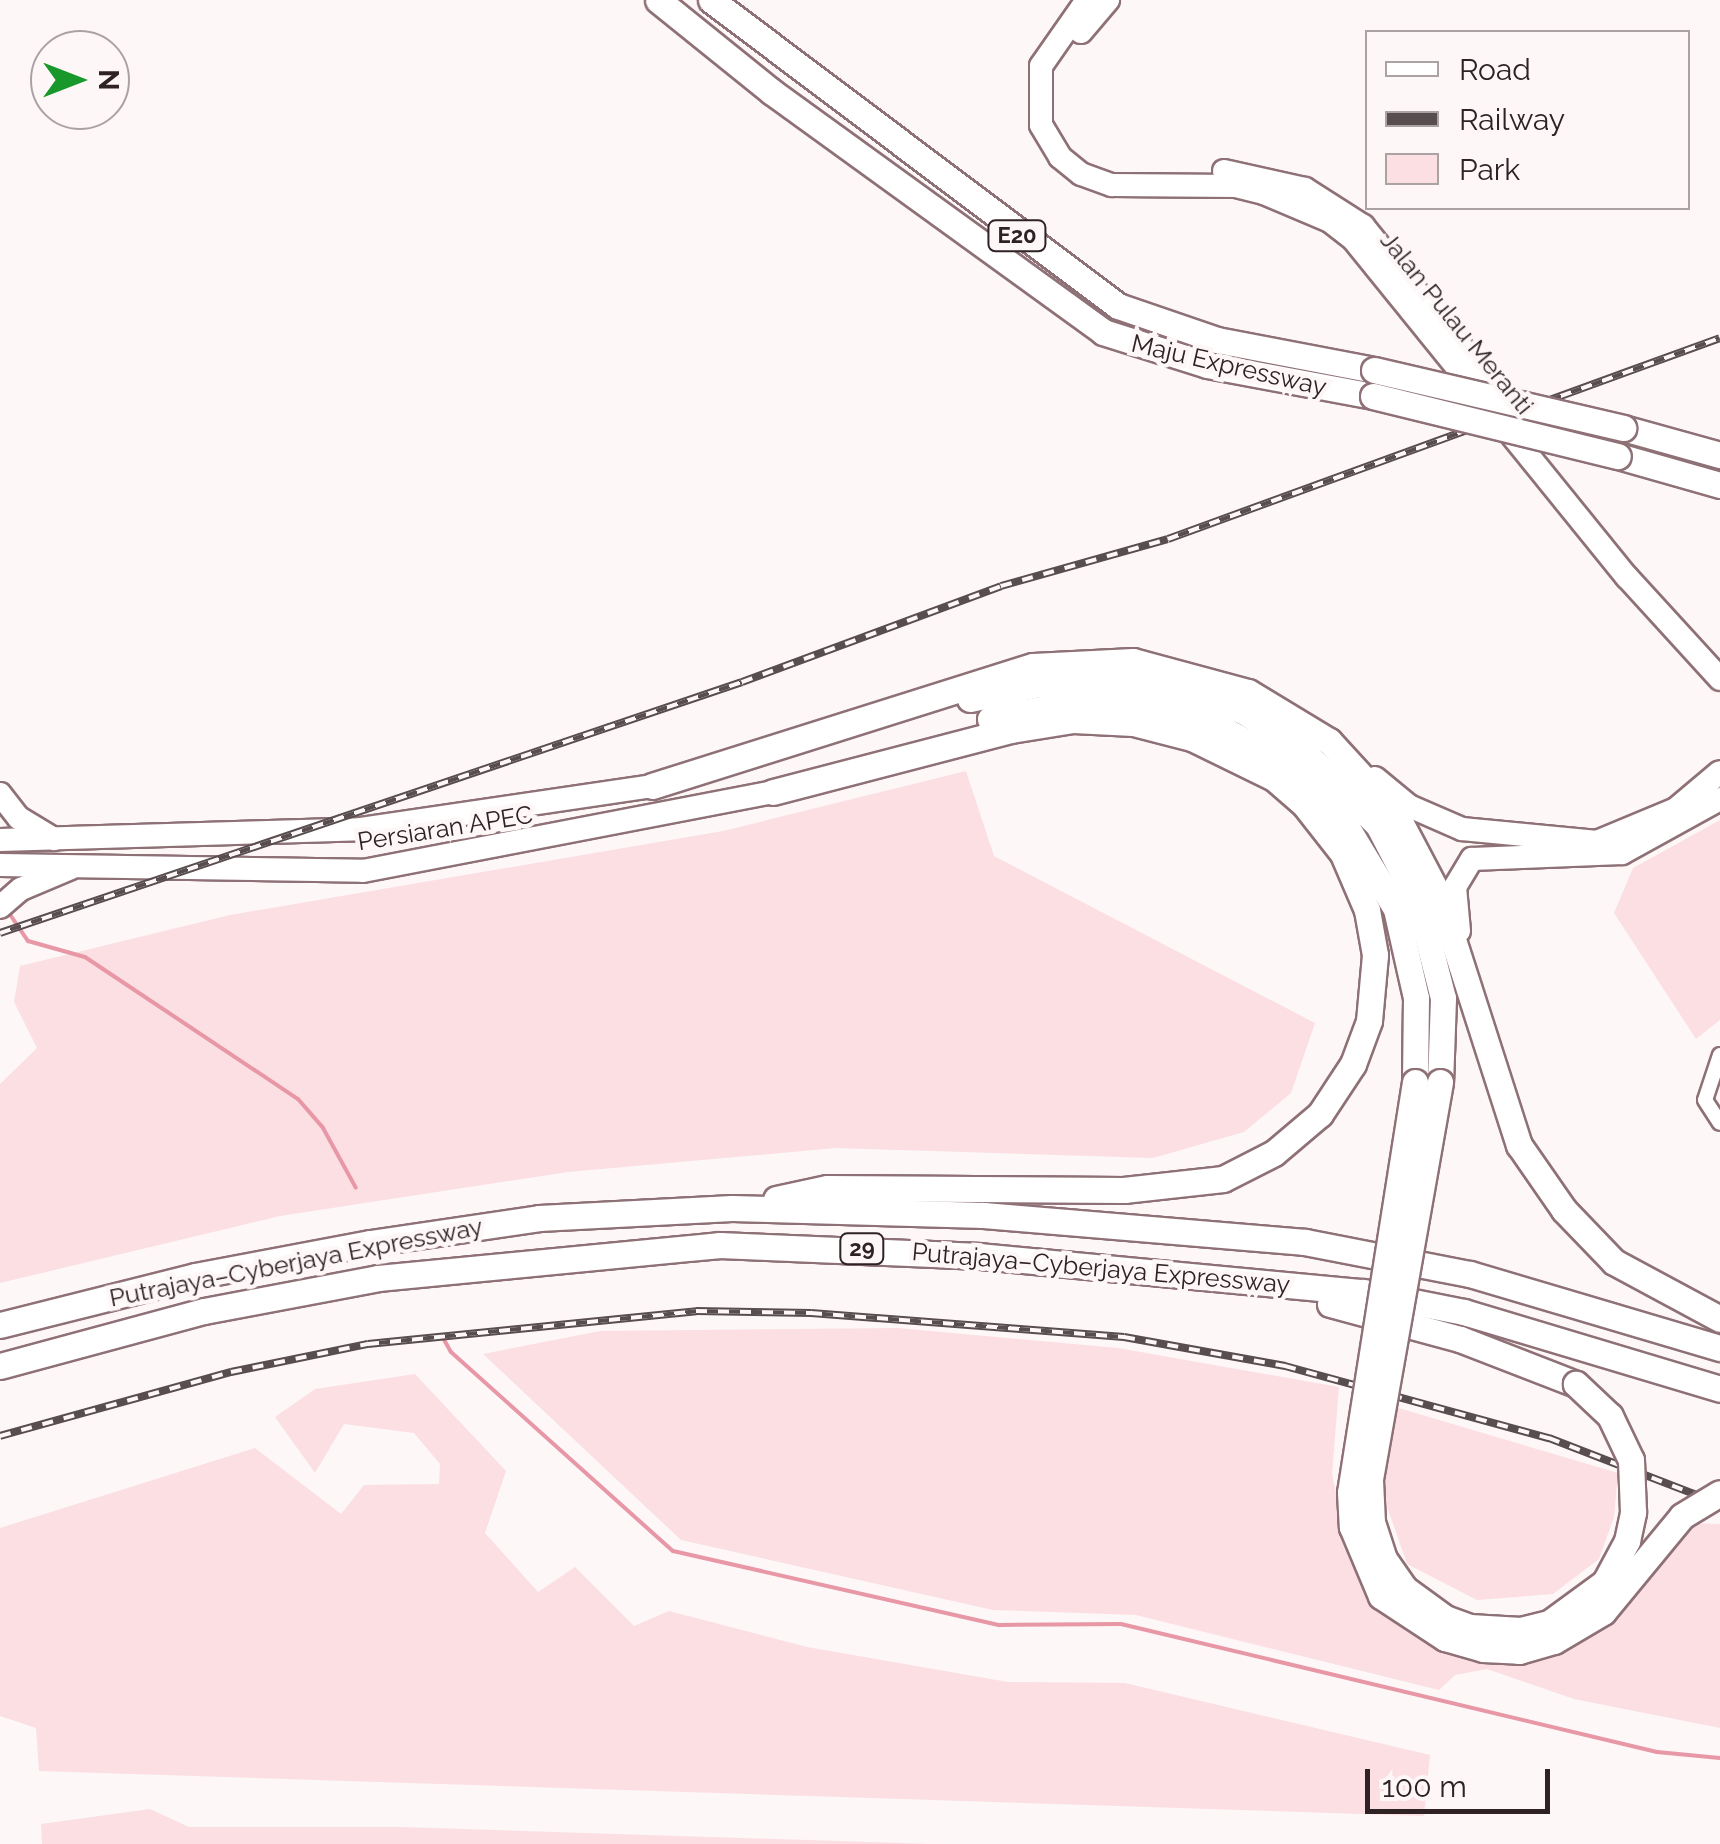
<!DOCTYPE html>
<meta charset="utf-8">
<style>
body{margin:0}
#map{position:relative;width:1720px;height:1844px;overflow:hidden;background:#fef7f8;font-family:Raleway,sans-serif}
div>[style]{position:absolute}
[style*='--x']{left:calc(var(--x)*1px);top:calc(var(--y)*1px);width:calc(var(--w)*1px);rotate:calc(var(--a)*1deg)}
.green>*{inset:0;background:#fbdfe3}
.stream>*{height:4px;margin:-2px;padding:0 2px;transform-origin:2px;border-radius:2px;background:#e797a5}
.roads{filter:drop-shadow(2px 0 #8e7176) drop-shadow(-2px 0 #8e7176) drop-shadow(0 2px #8e7176) drop-shadow(0 -2px #8e7176)}
.street>*{height:14px;margin:-7px;padding:0 7px;transform-origin:7px;border-radius:7px;background:#fff}
.primary>*{height:22px;margin:-11px;padding:0 11px;transform-origin:11px;border-radius:11px;background:#fff}
.highway>*{height:25px;margin:-12.5px;padding:0 12.5px;transform-origin:12.5px;border-radius:12.5px;background:#fff}
.rail>*{height:8px;margin-top:-4px;transform-origin:0;background:repeating-linear-gradient(90deg,#fef7f8 0 11px,#584d4f 0 22px);box-sizing:border-box;border-block:2px solid #584d4f}
.bridges{filter:drop-shadow(2px 0 #8e7176) drop-shadow(-2px 0 #8e7176) drop-shadow(0 2px #8e7176) drop-shadow(0 -2px #8e7176)}
.highway-bridge>*{height:25px;margin:-12.5px;padding:0 12.5px;transform-origin:12.5px;border-radius:12.5px;background:#fff}
span{translate:-50% -50%;white-space:nowrap;text-align:center;line-height:1.15;-webkit-text-stroke:9px #fef7f8;paint-order:stroke}
.shield-label span{padding:2px 8px;background:#fef7f8;border:2px solid;border-radius:8px;-webkit-text-stroke-width:0}
.shield-label{font-size:22px;color:#2e2224;font-weight:700}
.street-label{font-size:25px;color:#2e2224}
.legend{position:absolute;left:1365px;top:30px;width:325px;height:180px;box-sizing:border-box;background:#fef7f8;border:2px solid #aba2a3;margin:0;padding:12px 18px;list-style:none;font-size:30px;color:#2e2224}
.legend li{display:flex;align-items:center;gap:20px;height:50px}
.legend b{width:50px;border:2px solid #aba2a3}
.north{position:absolute;left:30px;top:30px;width:100px;height:100px;box-sizing:border-box;background:#fef7f8;border:2px solid #aba2a3;border-radius:50%;rotate:90deg;font-size:28px;font-weight:700;line-height:40px;text-align:center;color:#2e2224}
.north::after{content:'';display:block;margin:auto;width:35px;height:45px;background:#18982b;clip-path:polygon(50% 0,100% 100%,50% 72%,0 100%)}
.scale{position:absolute;left:1365px;top:1769px;width:185px;height:45px;box-sizing:border-box;border:5px solid #2e2224;border-top:0;padding-left:12px;font-size:30px;line-height:35px;white-space:nowrap;color:#2e2224;-webkit-text-stroke:8px #fef7f8;paint-order:stroke}
</style>
<div id="map">
<div class="green">
<i style="clip-path:polygon(966px 771px,994px 856px,1315px 1023px,1291px 1093px,1244px 1132px,1153px 1158px,836px 1148px,568px 1172px,280px 1216px,0 1283px,0 1084px,37px 1048px,14px 1002px,20px 966px,230px 915px,723px 831px)"></i>
<i style="clip-path:polygon(1720px 820px,1720px 1020px,1696px 1039px,1614px 913px,1633px 868px)"></i>
<i style="clip-path:polygon(898px 1328px,1118px 1348px,1339px 1387px,1332px 1474px,1348px 1548px,1503px 1659px,1688px 1523px,1720px 1524px,1720px 1728px,1574px 1699px,1487px 1669px,1455px 1675px,1439px 1690px,1136px 1615px,993px 1610px,681px 1540px,483px 1354px,600px 1331px)"></i>
<i style="clip-path:polygon(415px 1374px,506px 1471px,485px 1533px,538px 1592px,575px 1567px,634px 1626px,669px 1611px,807px 1647px,1008px 1682px,1125px 1683px,1430px 1755px,1424px 1816px,39px 1771px,36px 1728px,0 1716px,0 1528px,255px 1448px,341px 1514px,364px 1485px,439px 1484px,440px 1464px,414px 1433px,344px 1424px,315px 1473px,275px 1417px,315px 1389px)"></i>
<i style="clip-path:polygon(1392px 1406px,1618px 1473px,1614px 1517px,1599px 1559px,1553px 1594px,1477px 1600px,1407px 1564px,1382px 1492px)"></i>
<i style="clip-path:polygon(150px 1809px,189px 1827px,402px 1827px,931px 1844px,42px 1844px,41px 1824px)"></i>
</div>
<div class="stream">
<i style="--x:9;--y:913;--w:34;--a:56"></i>
<i style="--x:28;--y:941;--w:59;--a:15.7"></i>
<i style="--x:85;--y:957;--w:256;--a:33.7"></i>
<i style="--x:298;--y:1099;--w:38;--a:49"></i>
<i style="--x:323;--y:1128;--w:68;--a:61.2"></i>
<i style="--x:442;--y:1336;--w:18;--a:61"></i>
<i style="--x:451;--y:1352;--w:298;--a:41.9"></i>
<i style="--x:673;--y:1551;--w:335;--a:12.8"></i>
<i style="--x:1000;--y:1625;--w:121;--a:-0.5"></i>
<i style="--x:1121;--y:1624;--w:551;--a:13.43"></i>
<i style="--x:1657;--y:1752;--w:63;--a:5.4"></i>
</div>
<div class="roads">
<div class="street">
<i style="--x:1720;--y:1055;--w:47;--a:108.4"></i>
<i style="--x:1705;--y:1100;--w:27;--a:57"></i>
</div>
<div class="primary">
<i style="--x:1087;--y:0;--w:80;--a:124.9"></i>
<i style="--x:1041;--y:66;--w:59;--a:90"></i>
<i style="--x:1041;--y:125;--w:37;--a:59"></i>
<i style="--x:1060;--y:157;--w:27;--a:39"></i>
<i style="--x:1081;--y:174;--w:33;--a:20"></i>
<i style="--x:1112;--y:185;--w:124;--a:0.5"></i>
<i style="--x:1236;--y:186;--w:29;--a:14"></i>
<i style="--x:1264;--y:193;--w:72;--a:23"></i>
<i style="--x:1330;--y:221;--w:29;--a:38"></i>
<i style="--x:1353;--y:239;--w:435;--a:51"></i>
<i style="--x:1627;--y:577;--w:138;--a:47.6"></i>
<i style="--x:1081;--y:32;--w:42;--a:-49.8"></i>
<i style="--x:1224;--y:171;--w:83;--a:12.5"></i>
<i style="--x:1305;--y:189;--w:69;--a:32.5"></i>
<i style="--x:1363;--y:226;--w:225;--a:50.9"></i>
<i style="--x:1375;--y:778;--w:44;--a:39.5"></i>
<i style="--x:1409;--y:806;--w:58;--a:23.5"></i>
<i style="--x:1462;--y:829;--w:136;--a:5.5"></i>
<i style="--x:1597;--y:842;--w:86;--a:-22.7"></i>
<i style="--x:1676;--y:809;--w:57;--a:-40.1"></i>
<i style="--x:0;--y:794;--w:31;--a:52"></i>
<i style="--x:19;--y:818;--w:41;--a:31"></i>
<i style="--x:0;--y:840;--w:361;--a:-1.7"></i>
<i style="--x:361;--y:829;--w:294;--a:-8.4"></i>
<i style="--x:0;--y:865;--w:363;--a:0.9"></i>
<i style="--x:363;--y:871;--w:418;--a:-10.9"></i>
<i style="--x:0;--y:907;--w:28;--a:-41"></i>
<i style="--x:21;--y:889;--w:54;--a:-22.8"></i>
<i style="--x:1459;--y:931;--w:44;--a:-95.2"></i>
<i style="--x:1455;--y:887;--w:33;--a:-59"></i>
<i style="--x:1472;--y:859;--w:150;--a:-2.3"></i>
<i style="--x:1622;--y:853;--w:112;--a:-28.9"></i>
</div>
<div class="highway">
<i style="--x:658;--y:0;--w:146;--a:38.9"></i>
<i style="--x:772;--y:92;--w:409;--a:35.9"></i>
<i style="--x:1103;--y:332;--w:109;--a:17.6"></i>
<i style="--x:1207;--y:365;--w:169;--a:10.6"></i>
<i style="--x:711;--y:0;--w:509;--a:36.94"></i>
<i style="--x:1118;--y:306;--w:105;--a:19"></i>
<i style="--x:1217;--y:340;--w:160;--a:10.8"></i>
<i style="--x:1623;--y:428;--w:101;--a:15.6"></i>
<i style="--x:1618;--y:456;--w:106;--a:15.9"></i>
<i style="--x:970;--y:699;--w:71;--a:-12.3"></i>
<i style="--x:1039;--y:684;--w:95;--a:-1.2"></i>
<i style="--x:1134;--y:682;--w:111;--a:14.7"></i>
<i style="--x:1241;--y:710;--w:61;--a:30.8"></i>
<i style="--x:1293;--y:741;--w:120;--a:44.7"></i>
<i style="--x:1378;--y:825;--w:89;--a:62.6"></i>
<i style="--x:1419;--y:904;--w:97;--a:75.7"></i>
<i style="--x:1443;--y:998;--w:84;--a:92"></i>
<i style="--x:990;--y:719;--w:87;--a:-11.3"></i>
<i style="--x:1075;--y:702;--w:60;--a:1.9"></i>
<i style="--x:1135;--y:704;--w:83;--a:14.7"></i>
<i style="--x:1215;--y:725;--w:77;--a:27.9"></i>
<i style="--x:1283;--y:761;--w:85;--a:45"></i>
<i style="--x:1343;--y:821;--w:103;--a:58.9"></i>
<i style="--x:1396;--y:909;--w:91;--a:77.3"></i>
<i style="--x:1416;--y:998;--w:84;--a:90.7"></i>
<i style="--x:652;--y:786;--w:399;--a:-17.5"></i>
<i style="--x:1033;--y:666;--w:100;--a:-2.9"></i>
<i style="--x:1133;--y:661;--w:119;--a:15.1"></i>
<i style="--x:1248;--y:692;--w:95;--a:31.2"></i>
<i style="--x:1329;--y:741;--w:99;--a:47.5"></i>
<i style="--x:1396;--y:814;--w:93;--a:62.3"></i>
<i style="--x:1439;--y:896;--w:262;--a:72.2"></i>
<i style="--x:1519;--y:1145;--w:79;--a:55.3"></i>
<i style="--x:1564;--y:1210;--w:72;--a:46.1"></i>
<i style="--x:1614;--y:1262;--w:120;--a:28.3"></i>
<i style="--x:773;--y:792;--w:246;--a:-14.6"></i>
<i style="--x:1011;--y:730;--w:63;--a:-9.2"></i>
<i style="--x:1073;--y:720;--w:60;--a:2.9"></i>
<i style="--x:1133;--y:723;--w:61;--a:14.3"></i>
<i style="--x:1192;--y:738;--w:91;--a:26"></i>
<i style="--x:1274;--y:778;--w:40;--a:41"></i>
<i style="--x:1304;--y:804;--w:63;--a:52"></i>
<i style="--x:1343;--y:854;--w:61;--a:66.8"></i>
<i style="--x:1367;--y:910;--w:46;--a:79.9"></i>
<i style="--x:1375;--y:955;--w:66;--a:95.2"></i>
<i style="--x:1369;--y:1021;--w:46;--a:110.4"></i>
<i style="--x:1353;--y:1064;--w:60;--a:123.4"></i>
<i style="--x:1320;--y:1114;--w:60;--a:139.7"></i>
<i style="--x:1274;--y:1153;--w:57;--a:153"></i>
<i style="--x:1223;--y:1179;--w:100;--a:173.7"></i>
<i style="--x:1124;--y:1190;--w:297;--a:-179.6"></i>
<i style="--x:827;--y:1188;--w:52;--a:167.8"></i>
<i style="--x:1330;--y:1304;--w:135;--a:15.1"></i>
<i style="--x:1460;--y:1339;--w:124;--a:21.2"></i>
<i style="--x:0;--y:1325;--w:201;--a:-14.1"></i>
<i style="--x:195;--y:1276;--w:178;--a:-10.7"></i>
<i style="--x:370;--y:1243;--w:171;--a:-8.4"></i>
<i style="--x:539;--y:1218;--w:193;--a:-3"></i>
<i style="--x:732;--y:1208;--w:252;--a:1.6"></i>
<i style="--x:984;--y:1215;--w:322;--a:4.8"></i>
<i style="--x:1305;--y:1242;--w:168;--a:11"></i>
<i style="--x:1470;--y:1274;--w:261;--a:16.5"></i>
<i style="--x:0;--y:1366;--w:211;--a:-15.1"></i>
<i style="--x:204;--y:1311;--w:177;--a:-10.7"></i>
<i style="--x:378;--y:1278;--w:344;--a:-5.5"></i>
<i style="--x:720;--y:1245;--w:260;--a:2.4"></i>
<i style="--x:980;--y:1256;--w:385;--a:5.4"></i>
<i style="--x:1363;--y:1292;--w:103;--a:11.2"></i>
<i style="--x:1464;--y:1312;--w:267;--a:16.7"></i>
</div>
</div>
<div class="rail">
<i style="--x:0;--y:933;--w:783;--a:-18.69"></i>
<i style="--x:742;--y:682;--w:276;--a:-20.3"></i>
<i style="--x:1001;--y:586;--w:173;--a:-15.7"></i>
<i style="--x:1168;--y:539;--w:587;--a:-20.01"></i>
<i style="--x:0;--y:1436;--w:240;--a:-15.5"></i>
<i style="--x:231;--y:1372;--w:140;--a:-11.6"></i>
<i style="--x:368;--y:1344;--w:330;--a:-5.7"></i>
<i style="--x:696;--y:1311;--w:115;--a:1"></i>
<i style="--x:811;--y:1313;--w:314;--a:4.4"></i>
<i style="--x:1124;--y:1337;--w:164;--a:10.2"></i>
<i style="--x:1285;--y:1366;--w:274;--a:15.3"></i>
<i style="--x:1549;--y:1438;--w:183;--a:21.1"></i>
</div>
<div class="bridges">
<div class="highway-bridge">
<i style="--x:1374;--y:370;--w:256;--a:13.1"></i>
<i style="--x:1373;--y:396;--w:252;--a:13.8"></i>
<i style="--x:1415;--y:1082;--w:415;--a:99"></i>
<i style="--x:1350;--y:1492;--w:35;--a:87"></i>
<i style="--x:1352;--y:1527;--w:75;--a:67.2"></i>
<i style="--x:1381;--y:1596;--w:77;--a:33.3"></i>
<i style="--x:1445;--y:1638;--w:40;--a:16"></i>
<i style="--x:1483;--y:1649;--w:36;--a:3"></i>
<i style="--x:1519;--y:1651;--w:36;--a:-16"></i>
<i style="--x:1554;--y:1641;--w:57;--a:-30.6"></i>
<i style="--x:1603;--y:1612;--w:124;--a:-50.5"></i>
<i style="--x:1682;--y:1516;--w:44;--a:-31.2"></i>
<i style="--x:1440;--y:1082;--w:404;--a:100"></i>
<i style="--x:1370;--y:1480;--w:42;--a:87.3"></i>
<i style="--x:1372;--y:1522;--w:39;--a:72"></i>
<i style="--x:1384;--y:1559;--w:35;--a:55"></i>
<i style="--x:1404;--y:1588;--w:51;--a:36.2"></i>
<i style="--x:1445;--y:1618;--w:27;--a:20"></i>
<i style="--x:1470;--y:1627;--w:51;--a:3.4"></i>
<i style="--x:1521;--y:1630;--w:29;--a:-14"></i>
<i style="--x:1549;--y:1623;--w:69;--a:-36.2"></i>
<i style="--x:1605;--y:1582;--w:47;--a:-61.8"></i>
<i style="--x:1627;--y:1541;--w:30;--a:-78"></i>
<i style="--x:1633;--y:1512;--w:52;--a:-92.2"></i>
<i style="--x:1631;--y:1460;--w:49;--a:-115.5"></i>
<i style="--x:1610;--y:1416;--w:47;--a:-136.7"></i>
</div>
</div>
<div class="shield-label">
<span style="left:1017px;top:236px">E20</span>
<span style="left:862px;top:1249px">29</span>
</div>
<div class="street-label">
<span style="left:1457px;top:323px;rotate:51deg">Jalan Pulau Meranti</span>
<span style="left:1229px;top:365px;rotate:13deg">Maju Expressway</span>
<span style="left:445px;top:828px;rotate:-9deg">Persiaran APEC</span>
<span style="left:296px;top:1262px;rotate:-11deg">Putrajaya–Cyberjaya Expressway</span>
<span style="left:1101px;top:1268px;rotate:5deg">Putrajaya–Cyberjaya Expressway</span>
</div>
<ul class="legend">
<li><b style="height:12px;background:#fff"></b>Road</li>
<li><b style="height:12px;background:#584d4f"></b>Railway</li>
<li><b style="height:28px;background:#fbdfe3"></b>Park</li>
</ul>
<div class="north">N</div>
<div class="scale">100 m</div>
</div>
